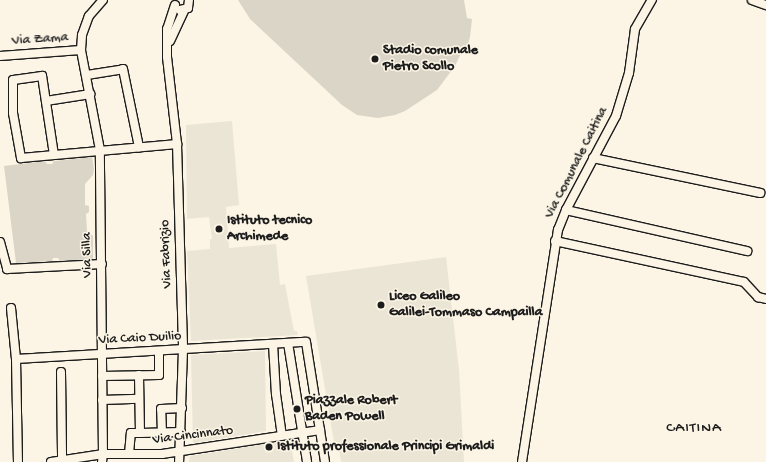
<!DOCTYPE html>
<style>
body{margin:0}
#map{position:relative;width:766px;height:462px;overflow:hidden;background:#fcf5e5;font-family:"Gochi Hand",sans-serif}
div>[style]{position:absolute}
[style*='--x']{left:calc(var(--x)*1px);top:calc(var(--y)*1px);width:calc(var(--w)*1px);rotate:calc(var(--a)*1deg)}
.built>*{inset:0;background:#ebe5d6}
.green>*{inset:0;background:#dbd5c8}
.roads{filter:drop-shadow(1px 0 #1c1c1c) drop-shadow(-1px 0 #1c1c1c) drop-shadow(0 1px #1c1c1c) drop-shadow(0 -1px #1c1c1c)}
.minor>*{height:8px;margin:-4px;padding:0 4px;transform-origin:4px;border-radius:4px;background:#fcf5e5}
.dots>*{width:11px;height:11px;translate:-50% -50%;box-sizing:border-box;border:2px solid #fcf5e5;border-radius:50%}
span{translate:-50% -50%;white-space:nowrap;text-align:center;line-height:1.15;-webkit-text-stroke:3px #fcf5e5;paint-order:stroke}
.street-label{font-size:14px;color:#1c1c1c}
.poi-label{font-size:14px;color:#1c1c1c;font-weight:700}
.left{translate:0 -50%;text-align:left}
.neighbourhood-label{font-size:15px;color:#1c1c1c;letter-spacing:1px}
</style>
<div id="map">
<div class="built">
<i style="clip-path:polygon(232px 121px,239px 205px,226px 207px,229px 248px,276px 244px,280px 285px,285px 284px,294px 331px,297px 331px,298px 335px,191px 341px,187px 251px,210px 249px,210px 239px,212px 239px,209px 217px,187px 219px,186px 125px)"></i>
<i style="clip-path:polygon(446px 257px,459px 370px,464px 462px,341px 462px,339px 450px,335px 448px,306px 276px)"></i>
<i style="clip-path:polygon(265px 351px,266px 431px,193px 443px,191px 355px)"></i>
<i style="clip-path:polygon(290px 440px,294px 462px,189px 462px,190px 456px)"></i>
</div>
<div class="green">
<i style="clip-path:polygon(238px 0,464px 0,467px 18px,472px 19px,470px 37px,466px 52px,462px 51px,455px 66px,437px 90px,405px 111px,395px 115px,378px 118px,357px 115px,342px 105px,250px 19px)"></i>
<i style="clip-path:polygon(92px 157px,94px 169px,93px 175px,85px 184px,85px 205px,89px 206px,89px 212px,86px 214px,87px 231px,93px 236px,93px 259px,60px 261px,58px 258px,53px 258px,52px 261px,16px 263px,4px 166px,45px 161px,47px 164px,52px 164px,54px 161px)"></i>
</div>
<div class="roads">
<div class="minor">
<i style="--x:752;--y:0;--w:15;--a:20"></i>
<i style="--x:175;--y:5;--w:25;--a:108"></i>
<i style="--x:167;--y:29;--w:28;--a:90"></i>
<i style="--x:167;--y:57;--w:88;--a:83.4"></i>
<i style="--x:177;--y:144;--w:206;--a:88.3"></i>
<i style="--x:183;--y:350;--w:112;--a:92"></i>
<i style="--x:180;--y:10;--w:8;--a:-14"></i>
<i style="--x:188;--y:8;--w:8;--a:-83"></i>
<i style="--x:170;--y:41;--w:33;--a:-65"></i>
<i style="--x:0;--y:56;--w:81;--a:-4.2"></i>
<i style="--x:87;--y:75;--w:36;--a:-9"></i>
<i style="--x:123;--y:69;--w:80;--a:78.4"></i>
<i style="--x:46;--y:101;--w:45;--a:-9"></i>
<i style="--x:54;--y:155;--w:80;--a:-98.6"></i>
<i style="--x:42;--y:76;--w:29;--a:172"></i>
<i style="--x:13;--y:80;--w:33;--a:90"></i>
<i style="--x:13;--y:113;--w:46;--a:79.9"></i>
<i style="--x:21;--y:158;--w:157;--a:-5.1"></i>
<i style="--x:593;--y:158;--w:171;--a:11.8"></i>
<i style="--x:566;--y:210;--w:186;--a:12.8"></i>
<i style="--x:555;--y:241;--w:193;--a:12.2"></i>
<i style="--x:744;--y:282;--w:21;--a:47"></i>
<i style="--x:758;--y:297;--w:8;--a:14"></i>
<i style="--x:0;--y:242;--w:28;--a:75"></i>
<i style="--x:7;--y:269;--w:95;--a:-3"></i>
<i style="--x:11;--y:308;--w:51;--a:84.4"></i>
<i style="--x:16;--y:359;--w:103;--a:88.9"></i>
<i style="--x:288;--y:343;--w:121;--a:80.9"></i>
<i style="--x:273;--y:344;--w:50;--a:86.6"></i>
<i style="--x:276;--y:394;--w:42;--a:81.9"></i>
<i style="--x:16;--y:359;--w:290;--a:-3.4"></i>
<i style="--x:306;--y:342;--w:121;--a:81"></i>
<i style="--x:61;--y:372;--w:88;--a:89.3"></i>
<i style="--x:102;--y:376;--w:57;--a:-1"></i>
<i style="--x:159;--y:375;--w:24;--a:-90"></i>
<i style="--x:102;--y:400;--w:37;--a:-2"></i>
<i style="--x:140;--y:433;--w:41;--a:-1.4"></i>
<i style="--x:162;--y:433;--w:24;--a:-92"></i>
<i style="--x:161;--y:409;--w:21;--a:-3"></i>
<i style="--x:129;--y:454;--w:21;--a:-85"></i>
<i style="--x:131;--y:433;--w:9;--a:0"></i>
<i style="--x:140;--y:433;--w:58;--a:-91"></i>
<i style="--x:51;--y:462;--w:53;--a:-8.7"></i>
<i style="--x:103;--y:454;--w:59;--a:0"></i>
<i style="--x:162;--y:454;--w:160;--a:-8.6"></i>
<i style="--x:102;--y:462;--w:8;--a:-83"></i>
<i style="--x:103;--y:454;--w:304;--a:-90.6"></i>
<i style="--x:100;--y:150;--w:102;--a:-100.8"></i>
<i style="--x:81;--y:50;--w:15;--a:-86"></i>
<i style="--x:82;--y:35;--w:20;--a:-70"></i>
<i style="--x:89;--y:16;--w:21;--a:-49"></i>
<i style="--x:522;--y:462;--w:235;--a:-81.2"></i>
<i style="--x:558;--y:230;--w:22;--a:-68"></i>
<i style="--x:566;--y:210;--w:106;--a:-62"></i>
<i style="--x:616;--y:116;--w:45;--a:-73.2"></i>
<i style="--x:629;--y:73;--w:44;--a:-82.2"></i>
<i style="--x:635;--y:29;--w:34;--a:-60"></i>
</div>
</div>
<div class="dots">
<i style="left:375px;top:59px;background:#1c1c1c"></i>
<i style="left:219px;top:229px;background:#1c1c1c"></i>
<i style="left:381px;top:305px;background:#1c1c1c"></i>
<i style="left:297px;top:409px;background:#1c1c1c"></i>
<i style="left:269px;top:447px;background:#1c1c1c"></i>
</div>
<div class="street-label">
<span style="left:40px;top:40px;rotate:-4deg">Via Zama</span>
<span style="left:577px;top:163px;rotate:-63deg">Via Comunale Caitina</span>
<span style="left:167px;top:254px;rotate:-92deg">Via Fabrizio</span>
<span style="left:88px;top:255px;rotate:-91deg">Via Silla</span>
<span style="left:140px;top:339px;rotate:-3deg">Via Caio Duilio</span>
<span style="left:193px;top:436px;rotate:-7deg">Via Cincinnato</span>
</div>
<div class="poi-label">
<span class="left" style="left:383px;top:59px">Stadio comunale<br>Pietro Scollo</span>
<span class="left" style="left:227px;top:229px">Istituto tecnico<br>Archimede</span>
<span class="left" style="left:389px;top:305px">Liceo Galileo<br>Galilei-Tommaso Campailla</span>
<span class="left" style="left:305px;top:409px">Piazzale Robert<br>Baden Powell</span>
<span class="left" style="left:277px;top:447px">Istituto professionale Principi Grimaldi</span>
</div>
<div class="neighbourhood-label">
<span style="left:694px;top:429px">CAITINA</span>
</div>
</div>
